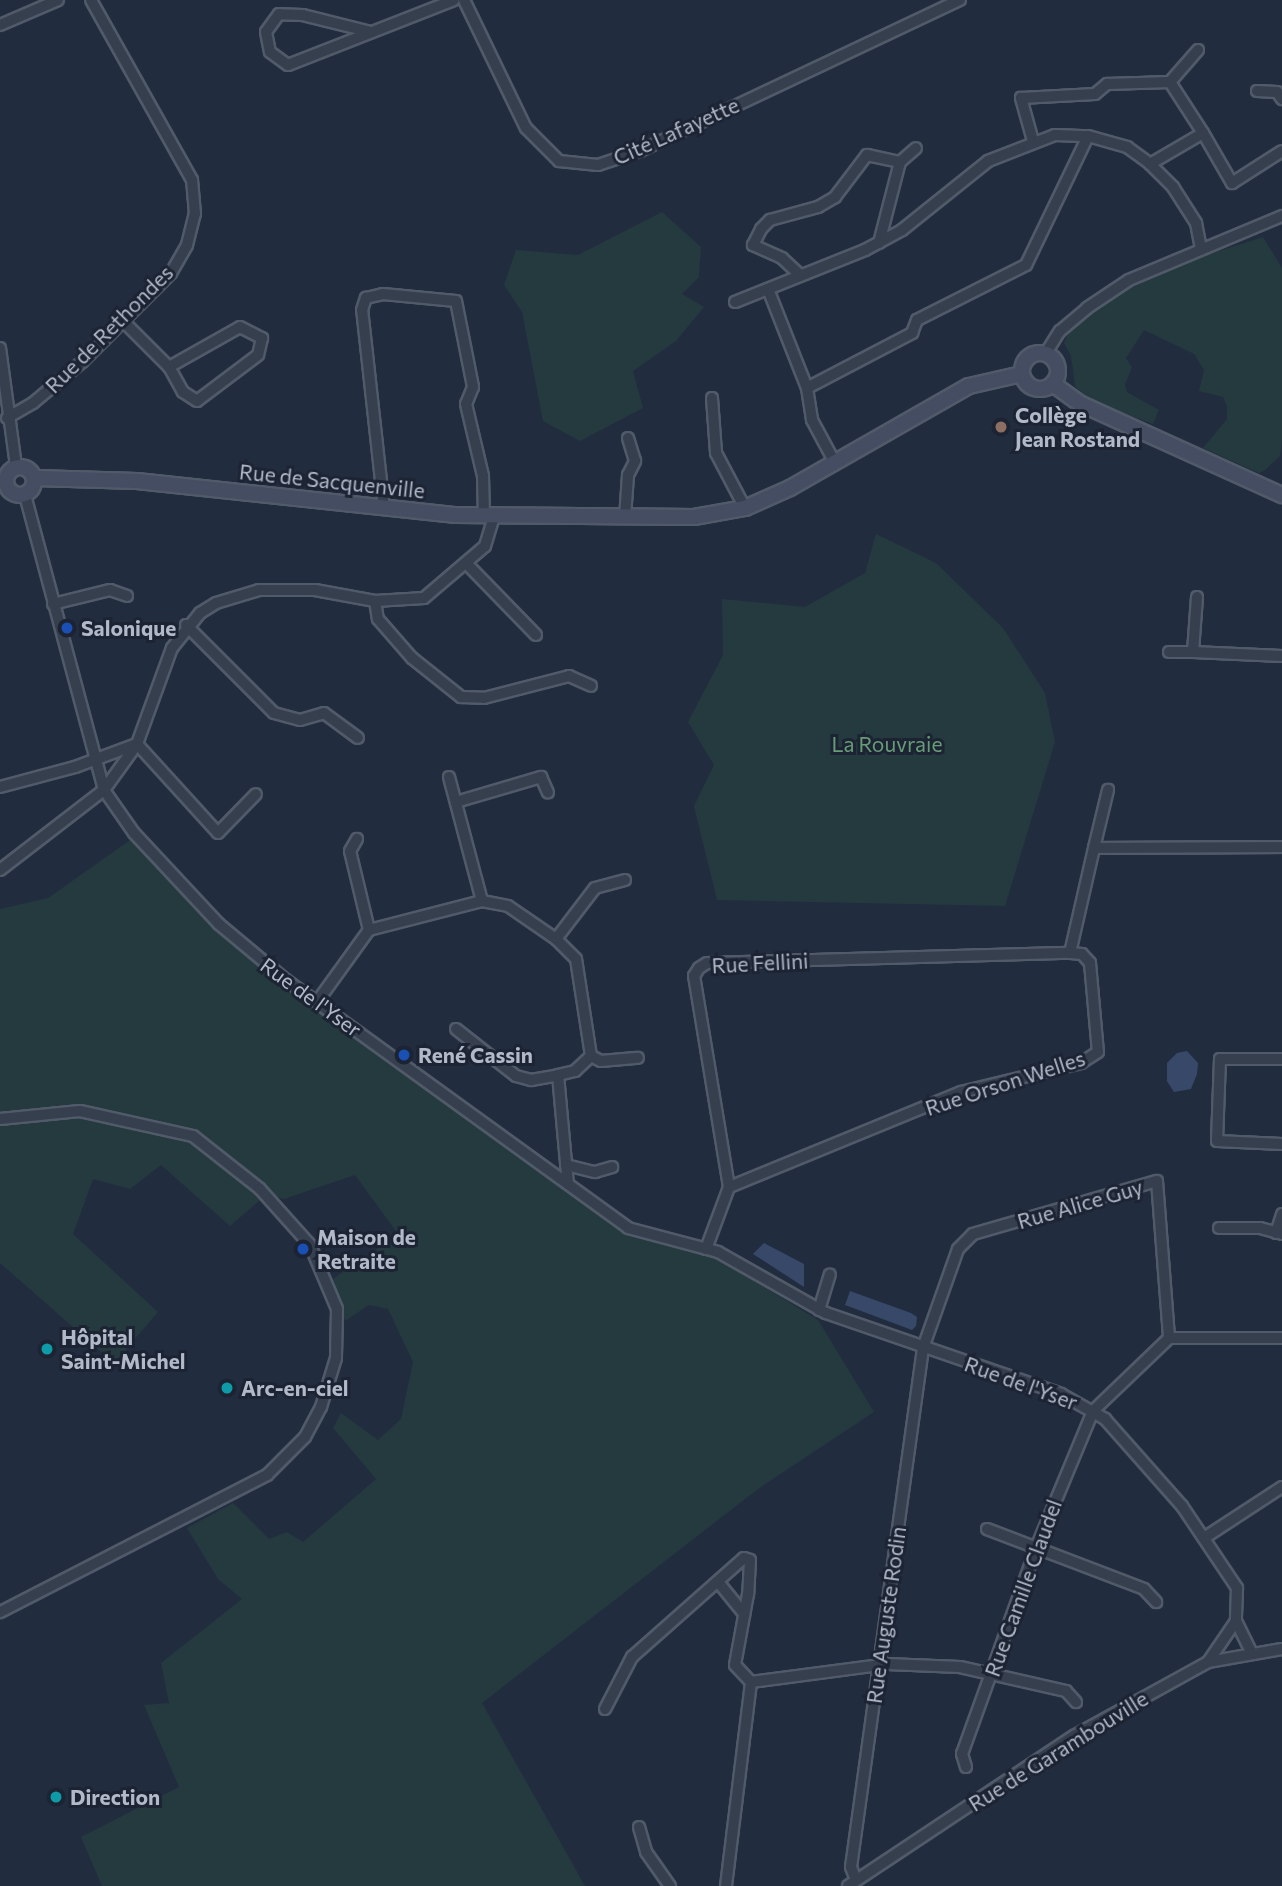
<!DOCTYPE html>
<meta charset="utf-8">
<style>
body{margin:0}
#map{position:relative;width:1282px;height:1886px;overflow:hidden;background:#222c3f;font-family:Commissioner,sans-serif}
div>[style]{position:absolute}
[style*='--x']{left:calc(var(--x)*1px);top:calc(var(--y)*1px);width:calc(var(--w)*1px);rotate:calc(var(--a)*1deg)}
.green>*{inset:0;background:#243a3f}
.water>*{inset:0;background:#374869}
.roads{filter:drop-shadow(2px 0 #515a69) drop-shadow(-2px 0 #515a69) drop-shadow(0 2px #515a69) drop-shadow(0 -2px #515a69)}
.street>*{height:10px;margin:-5px;padding:0 5px;transform-origin:5px;border-radius:5px;background:#363f4e}
.secondary>*{height:14px;margin:-7px;padding:0 7px;transform-origin:7px;border-radius:7px;background:#444d62}
.secondary>.ring{margin:-7px;padding:0;box-sizing:content-box;background:none;border:14px solid #444d62;border-radius:50%}
.dots>*{width:19px;height:19px;translate:-50% -50%;box-sizing:border-box;border:4px solid #1c2433;border-radius:50%}
span{translate:-50% -50%;white-space:nowrap;text-align:center;line-height:1.15;-webkit-text-stroke:6px #1c2433;paint-order:stroke}
.street-label{font-size:21px;color:#b2baca}
.poi-label{font-size:21px;color:#b2baca;font-weight:700}
.left{translate:0 -50%;text-align:left}
.park-label{font-size:21px;color:#689c78}
</style>
<div id="map">
<div class="green">
<i style="clip-path:polygon(662px 212px,701px 247px,699px 277px,682px 294px,704px 307px,676px 341px,633px 371px,643px 408px,580px 441px,543px 421px,522px 312px,504px 285px,516px 250px,578px 255px)"></i>
<i style="clip-path:polygon(1263px 237px,1282px 268px,1282px 439px,1280px 456px,1265px 470px,1259px 473px,1203px 448px,1227px 419px,1227px 406px,1223px 397px,1199px 391px,1204px 370px,1194px 354px,1144px 330px,1126px 358px,1132px 368px,1125px 384px,1127px 392px,1159px 410px,1153px 424px,1088px 400px,1075px 386px,1071px 356px,1064px 343px,1070px 328px,1094px 307px,1178px 264px)"></i>
<i style="clip-path:polygon(876px 534px,936px 563px,1003px 628px,1045px 693px,1055px 742px,1005px 906px,717px 900px,694px 806px,714px 765px,688px 722px,723px 655px,722px 599px,805px 607px,865px 573px)"></i>
<i style="clip-path:polygon(133px 838px,252px 959px,443px 1094px,631px 1236px,715px 1257px,818px 1320px,874px 1412px,758px 1489px,482px 1703px,585px 1886px,102px 1886px,81px 1837px,179px 1787px,144px 1705px,169px 1703px,161px 1663px,242px 1599px,218px 1579px,187px 1528px,233px 1503px,269px 1539px,287px 1532px,303px 1542px,376px 1479px,333px 1428px,341px 1413px,378px 1440px,401px 1419px,413px 1362px,388px 1309px,369px 1305px,345px 1321px,333px 1279px,398px 1234px,355px 1175px,284px 1199px,267px 1194px,230px 1226px,161px 1165px,130px 1189px,93px 1179px,73px 1234px,158px 1312px,114px 1363px,0 1263px,0 909px,48px 898px)"></i>
</div>
<div class="water">
<i style="clip-path:polygon(1187px 1051px,1198px 1063px,1197px 1074px,1191px 1089px,1174px 1092px,1167px 1081px,1167px 1063px,1177px 1053px)"></i>
<i style="clip-path:polygon(764px 1243px,804px 1264px,804px 1287px,753px 1254px)"></i>
<i style="clip-path:polygon(850px 1291px,911px 1313px,917px 1317px,916px 1326px,912px 1330px,845px 1305px)"></i>
</div>
<div class="roads">
<div class="street">
<i style="--x:464;--y:0;--w:142;--a:64.2"></i>
<i style="--x:526;--y:128;--w:47;--a:45"></i>
<i style="--x:559;--y:161;--w:39;--a:6"></i>
<i style="--x:598;--y:165;--w:44;--a:-18.4"></i>
<i style="--x:640;--y:151;--w:354;--a:-25.3"></i>
<i style="--x:0;--y:25;--w:63;--a:-23.3"></i>
<i style="--x:371;--y:32;--w:70;--a:-166"></i>
<i style="--x:303;--y:15;--w:24;--a:-178"></i>
<i style="--x:279;--y:14;--w:22;--a:126"></i>
<i style="--x:266;--y:32;--w:20;--a:79"></i>
<i style="--x:270;--y:52;--w:22;--a:36"></i>
<i style="--x:288;--y:65;--w:178;--a:-21.4"></i>
<i style="--x:1198;--y:50;--w:43;--a:131.2"></i>
<i style="--x:1170;--y:82;--w:61;--a:57.1"></i>
<i style="--x:1257;--y:91;--w:20;--a:3"></i>
<i style="--x:1277;--y:92;--w:9;--a:54"></i>
<i style="--x:1033;--y:141;--w:45;--a:-105.6"></i>
<i style="--x:1021;--y:98;--w:74;--a:-3.1"></i>
<i style="--x:1095;--y:94;--w:16;--a:-40"></i>
<i style="--x:1107;--y:84;--w:63;--a:-1.8"></i>
<i style="--x:1150;--y:164;--w:61;--a:-30.3"></i>
<i style="--x:1203;--y:133;--w:58;--a:59.9"></i>
<i style="--x:1232;--y:183;--w:59;--a:-32.6"></i>
<i style="--x:879;--y:243;--w:84;--a:-75.5"></i>
<i style="--x:900;--y:162;--w:21;--a:-41"></i>
<i style="--x:800;--y:275;--w:25;--a:-137"></i>
<i style="--x:782;--y:258;--w:32;--a:-156"></i>
<i style="--x:753;--y:245;--w:18;--a:-63"></i>
<i style="--x:761;--y:229;--w:13;--a:-45"></i>
<i style="--x:770;--y:220;--w:50;--a:-15.2"></i>
<i style="--x:818;--y:207;--w:20;--a:-30"></i>
<i style="--x:835;--y:197;--w:53;--a:-52.7"></i>
<i style="--x:867;--y:155;--w:34;--a:12"></i>
<i style="--x:768;--y:289;--w:106;--a:68.5"></i>
<i style="--x:807;--y:388;--w:32;--a:81"></i>
<i style="--x:812;--y:420;--w:47;--a:61.8"></i>
<i style="--x:735;--y:302;--w:140;--a:-21.8"></i>
<i style="--x:865;--y:250;--w:42;--a:-28.4"></i>
<i style="--x:902;--y:230;--w:110;--a:-38.7"></i>
<i style="--x:988;--y:161;--w:72;--a:-21.2"></i>
<i style="--x:1055;--y:135;--w:33;--a:2"></i>
<i style="--x:1088;--y:136;--w:41;--a:15.8"></i>
<i style="--x:1127;--y:147;--w:29;--a:36"></i>
<i style="--x:1150;--y:164;--w:33;--a:45"></i>
<i style="--x:1173;--y:187;--w:43;--a:57.4"></i>
<i style="--x:1196;--y:223;--w:26;--a:79"></i>
<i style="--x:123;--y:321;--w:65;--a:45"></i>
<i style="--x:169;--y:367;--w:81;--a:-29.4"></i>
<i style="--x:240;--y:327;--w:25;--a:27"></i>
<i style="--x:262;--y:338;--w:17;--a:103"></i>
<i style="--x:258;--y:355;--w:76;--a:143"></i>
<i style="--x:197;--y:401;--w:17;--a:-147"></i>
<i style="--x:183;--y:392;--w:29;--a:-119"></i>
<i style="--x:0;--y:348;--w:120;--a:82.3"></i>
<i style="--x:1046;--y:353;--w:26;--a:-58"></i>
<i style="--x:1060;--y:331;--w:35;--a:-40"></i>
<i style="--x:1087;--y:308;--w:50;--a:-33.7"></i>
<i style="--x:1129;--y:280;--w:166;--a:-22.7"></i>
<i style="--x:807;--y:388;--w:119;--a:-27.6"></i>
<i style="--x:912;--y:333;--w:14;--a:-69"></i>
<i style="--x:917;--y:320;--w:122;--a:-26.8"></i>
<i style="--x:1026;--y:265;--w:143;--a:-64.3"></i>
<i style="--x:712;--y:398;--w:55;--a:85.8"></i>
<i style="--x:716;--y:453;--w:62;--a:62.2"></i>
<i style="--x:7;--y:418;--w:30;--a:-30"></i>
<i style="--x:33;--y:403;--w:64;--a:-39.9"></i>
<i style="--x:82;--y:362;--w:126;--a:-45"></i>
<i style="--x:171;--y:273;--w:32;--a:-60"></i>
<i style="--x:187;--y:245;--w:32;--a:-76"></i>
<i style="--x:195;--y:214;--w:34;--a:-95"></i>
<i style="--x:192;--y:180;--w:206;--a:-119.3"></i>
<i style="--x:25;--y:495;--w:305;--a:75"></i>
<i style="--x:104;--y:790;--w:52;--a:55.1"></i>
<i style="--x:134;--y:833;--w:125;--a:47"></i>
<i style="--x:219;--y:924;--w:87;--a:39.9"></i>
<i style="--x:286;--y:980;--w:422;--a:35.9"></i>
<i style="--x:628;--y:1228;--w:93;--a:14.9"></i>
<i style="--x:718;--y:1252;--w:124;--a:29.5"></i>
<i style="--x:826;--y:1313;--w:249;--a:19"></i>
<i style="--x:1061;--y:1394;--w:51;--a:29.6"></i>
<i style="--x:1105;--y:1419;--w:116;--a:48.5"></i>
<i style="--x:1182;--y:1506;--w:99;--a:56.1"></i>
<i style="--x:1237;--y:1588;--w:33;--a:92"></i>
<i style="--x:1236;--y:1621;--w:50;--a:124.3"></i>
<i style="--x:384;--y:508;--w:199;--a:-96.3"></i>
<i style="--x:362;--y:310;--w:13;--a:-72"></i>
<i style="--x:366;--y:298;--w:17;--a:-13"></i>
<i style="--x:383;--y:294;--w:73;--a:5.5"></i>
<i style="--x:456;--y:301;--w:88;--a:78.8"></i>
<i style="--x:473;--y:387;--w:18;--a:112"></i>
<i style="--x:466;--y:404;--w:74;--a:76.7"></i>
<i style="--x:483;--y:476;--w:41;--a:88.6"></i>
<i style="--x:625;--y:518;--w:43;--a:-86"></i>
<i style="--x:628;--y:475;--w:16;--a:-63"></i>
<i style="--x:635;--y:461;--w:24;--a:-107"></i>
<i style="--x:467;--y:564;--w:99;--a:45.8"></i>
<i style="--x:1197;--y:597;--w:55;--a:94.2"></i>
<i style="--x:1193;--y:652;--w:89;--a:2.6"></i>
<i style="--x:375;--y:601;--w:18;--a:81"></i>
<i style="--x:378;--y:619;--w:52;--a:48.9"></i>
<i style="--x:412;--y:658;--w:63;--a:38.5"></i>
<i style="--x:461;--y:697;--w:23;--a:2"></i>
<i style="--x:484;--y:698;--w:88;--a:-14.5"></i>
<i style="--x:569;--y:676;--w:24;--a:24"></i>
<i style="--x:53;--y:604;--w:59;--a:-13.8"></i>
<i style="--x:110;--y:590;--w:18;--a:19"></i>
<i style="--x:186;--y:625;--w:124;--a:45"></i>
<i style="--x:274;--y:713;--w:27;--a:15"></i>
<i style="--x:300;--y:720;--w:25;--a:-16"></i>
<i style="--x:324;--y:713;--w:42;--a:36.3"></i>
<i style="--x:1169;--y:652;--w:24;--a:0"></i>
<i style="--x:137;--y:744;--w:120;--a:47.7"></i>
<i style="--x:218;--y:833;--w:54;--a:-45.7"></i>
<i style="--x:449;--y:777;--w:128;--a:75.1"></i>
<i style="--x:0;--y:787;--w:78;--a:-14.9"></i>
<i style="--x:75;--y:767;--w:66;--a:-20.4"></i>
<i style="--x:456;--y:802;--w:89;--a:-16.4"></i>
<i style="--x:541;--y:777;--w:17;--a:66"></i>
<i style="--x:1094;--y:848;--w:60;--a:-76.4"></i>
<i style="--x:0;--y:870;--w:131;--a:-37.6"></i>
<i style="--x:104;--y:790;--w:57;--a:-54.3"></i>
<i style="--x:137;--y:744;--w:102;--a:-70"></i>
<i style="--x:172;--y:648;--w:45;--a:-51.3"></i>
<i style="--x:200;--y:613;--w:19;--a:-32"></i>
<i style="--x:216;--y:603;--w:45;--a:-16.8"></i>
<i style="--x:259;--y:590;--w:56;--a:0"></i>
<i style="--x:315;--y:590;--w:61;--a:10.4"></i>
<i style="--x:375;--y:601;--w:49;--a:-3.5"></i>
<i style="--x:424;--y:598;--w:80;--a:-40.4"></i>
<i style="--x:485;--y:546;--w:30;--a:-73"></i>
<i style="--x:369;--y:930;--w:117;--a:-14.4"></i>
<i style="--x:482;--y:901;--w:26;--a:11"></i>
<i style="--x:508;--y:906;--w:58;--a:34.5"></i>
<i style="--x:556;--y:939;--w:64;--a:-52.6"></i>
<i style="--x:595;--y:888;--w:31;--a:-15"></i>
<i style="--x:556;--y:939;--w:28;--a:45"></i>
<i style="--x:576;--y:959;--w:98;--a:81.2"></i>
<i style="--x:591;--y:1056;--w:22;--a:137"></i>
<i style="--x:575;--y:1071;--w:17;--a:167"></i>
<i style="--x:558;--y:1075;--w:109;--a:84.8"></i>
<i style="--x:1070;--y:953;--w:108;--a:-77.1"></i>
<i style="--x:1094;--y:848;--w:188;--a:-0.3"></i>
<i style="--x:317;--y:1002;--w:89;--a:-54.2"></i>
<i style="--x:369;--y:930;--w:81;--a:-103.5"></i>
<i style="--x:350;--y:851;--w:14;--a:-60"></i>
<i style="--x:456;--y:1029;--w:76;--a:38.1"></i>
<i style="--x:516;--y:1076;--w:16;--a:15"></i>
<i style="--x:531;--y:1080;--w:27;--a:-10"></i>
<i style="--x:591;--y:1056;--w:11;--a:27"></i>
<i style="--x:601;--y:1061;--w:37;--a:-5"></i>
<i style="--x:1282;--y:1059;--w:62;--a:180"></i>
<i style="--x:1220;--y:1059;--w:82;--a:92.1"></i>
<i style="--x:1217;--y:1141;--w:65;--a:2.6"></i>
<i style="--x:0;--y:1119;--w:80;--a:-5.7"></i>
<i style="--x:80;--y:1111;--w:116;--a:12.5"></i>
<i style="--x:193;--y:1136;--w:85;--a:38.3"></i>
<i style="--x:260;--y:1189;--w:75;--a:48.2"></i>
<i style="--x:310;--y:1245;--w:69;--a:67.1"></i>
<i style="--x:337;--y:1309;--w:49;--a:91.2"></i>
<i style="--x:336;--y:1358;--w:51;--a:107"></i>
<i style="--x:321;--y:1407;--w:34;--a:118"></i>
<i style="--x:305;--y:1437;--w:54;--a:135"></i>
<i style="--x:267;--y:1475;--w:300;--a:152.8"></i>
<i style="--x:566;--y:1165;--w:30;--a:14"></i>
<i style="--x:595;--y:1172;--w:18;--a:-16"></i>
<i style="--x:1219;--y:1228;--w:41;--a:0"></i>
<i style="--x:1260;--y:1228;--w:23;--a:15"></i>
<i style="--x:1276;--y:1233;--w:20;--a:-72"></i>
<i style="--x:706;--y:1249;--w:66;--a:-69.6"></i>
<i style="--x:729;--y:1187;--w:214;--a:-99.4"></i>
<i style="--x:694;--y:976;--w:9;--a:-58"></i>
<i style="--x:699;--y:968;--w:9;--a:-32"></i>
<i style="--x:707;--y:963;--w:363;--a:-1.6"></i>
<i style="--x:1070;--y:953;--w:12;--a:5"></i>
<i style="--x:1082;--y:954;--w:12;--a:48"></i>
<i style="--x:1090;--y:963;--w:89;--a:84.9"></i>
<i style="--x:1098;--y:1052;--w:20;--a:147"></i>
<i style="--x:1081;--y:1063;--w:123;--a:166.4"></i>
<i style="--x:961;--y:1092;--w:251;--a:157.7"></i>
<i style="--x:819;--y:1310;--w:37;--a:-73"></i>
<i style="--x:987;--y:1529;--w:168;--a:20.9"></i>
<i style="--x:1144;--y:1589;--w:18;--a:47"></i>
<i style="--x:1204;--y:1538;--w:93;--a:-33.2"></i>
<i style="--x:719;--y:1583;--w:40;--a:51"></i>
<i style="--x:1236;--y:1621;--w:34;--a:64"></i>
<i style="--x:751;--y:1682;--w:137;--a:-7.5"></i>
<i style="--x:887;--y:1664;--w:73;--a:2.4"></i>
<i style="--x:960;--y:1667;--w:109;--a:12.8"></i>
<i style="--x:1066;--y:1691;--w:15;--a:48"></i>
<i style="--x:605;--y:1709;--w:59;--a:-62.6"></i>
<i style="--x:632;--y:1657;--w:149;--a:-41.5"></i>
<i style="--x:744;--y:1558;--w:6;--a:18"></i>
<i style="--x:750;--y:1560;--w:34;--a:93"></i>
<i style="--x:748;--y:1594;--w:72;--a:100.4"></i>
<i style="--x:735;--y:1665;--w:23;--a:47"></i>
<i style="--x:966;--y:1767;--w:14;--a:-107"></i>
<i style="--x:962;--y:1754;--w:219;--a:-70.2"></i>
<i style="--x:1036;--y:1548;--w:148;--a:-67.4"></i>
<i style="--x:1093;--y:1411;--w:105;--a:-43.8"></i>
<i style="--x:1169;--y:1338;--w:113;--a:0"></i>
<i style="--x:639;--y:1827;--w:26;--a:74"></i>
<i style="--x:646;--y:1852;--w:42;--a:54.8"></i>
<i style="--x:856;--y:1880;--w:14;--a:-111"></i>
<i style="--x:851;--y:1867;--w:524;--a:-82.1"></i>
<i style="--x:923;--y:1348;--w:105;--a:-70.5"></i>
<i style="--x:958;--y:1249;--w:21;--a:-45"></i>
<i style="--x:973;--y:1234;--w:191;--a:-16.1"></i>
<i style="--x:1157;--y:1181;--w:157;--a:85.6"></i>
<i style="--x:726;--y:1886;--w:206;--a:-83"></i>
<i style="--x:848;--y:1886;--w:271;--a:-33.6"></i>
<i style="--x:1074;--y:1736;--w:153;--a:-28.9"></i>
<i style="--x:1208;--y:1662;--w:75;--a:-10"></i>
</div>
<div class="secondary">
<i class="ring" style="left:1022px;top:353px;width:22px;height:22px"></i>
<i style="--x:1053;--y:384;--w:34;--a:36"></i>
<i style="--x:1081;--y:404;--w:221;--a:24.4"></i>
<i class="ring" style="left:6px;top:467px;width:14px;height:14px"></i>
<i style="--x:35;--y:478;--w:102;--a:1.7"></i>
<i style="--x:137;--y:481;--w:321;--a:6.1"></i>
<i style="--x:456;--y:515;--w:238;--a:0.5"></i>
<i style="--x:694;--y:517;--w:52;--a:-10"></i>
<i style="--x:745;--y:508;--w:49;--a:-24"></i>
<i style="--x:790;--y:488;--w:206;--a:-29.7"></i>
<i style="--x:969;--y:386;--w:54;--a:-12.8"></i>
</div>
</div>
<div class="dots">
<i style="left:1001px;top:427px;background:#8d6e63"></i>
<i style="left:67px;top:628px;background:#1a4fb4"></i>
<i style="left:404px;top:1055px;background:#1a4fb4"></i>
<i style="left:303px;top:1249px;background:#1a4fb4"></i>
<i style="left:47px;top:1349px;background:#0f9aa8"></i>
<i style="left:227px;top:1388px;background:#0f9aa8"></i>
<i style="left:56px;top:1797px;background:#0f9aa8"></i>
</div>
<div class="street-label">
<span style="left:676px;top:131px;rotate:-24deg">Cité Lafayette</span>
<span style="left:109px;top:329px;rotate:-45deg">Rue de Rethondes</span>
<span style="left:332px;top:481px;rotate:6deg">Rue de Sacquenville</span>
<span style="left:760px;top:963px;rotate:-3deg">Rue Fellini</span>
<span style="left:311px;top:997px;rotate:36deg">Rue de l'Yser</span>
<span style="left:1005px;top:1083px;rotate:-18deg">Rue Orson Welles</span>
<span style="left:1080px;top:1204px;rotate:-16deg">Rue Alice Guy</span>
<span style="left:1021px;top:1383px;rotate:20deg">Rue de l'Yser</span>
<span style="left:1023px;top:1588px;rotate:-70deg">Rue Camille Claudel</span>
<span style="left:886px;top:1615px;rotate:-82deg">Rue Auguste Rodin</span>
<span style="left:1058px;top:1751px;rotate:-32deg">Rue de Garambouville</span>
</div>
<div class="poi-label">
<span class="left" style="left:1015px;top:427px">Collège<br>Jean Rostand</span>
<span class="left" style="left:81px;top:628px">Salonique</span>
<span class="left" style="left:418px;top:1055px">René Cassin</span>
<span class="left" style="left:317px;top:1249px">Maison de<br>Retraite</span>
<span class="left" style="left:61px;top:1349px">Hôpital<br>Saint-Michel</span>
<span class="left" style="left:241px;top:1388px">Arc-en-ciel</span>
<span class="left" style="left:70px;top:1797px">Direction</span>
</div>
<div class="park-label">
<span style="left:887px;top:744px">La Rouvraie</span>
</div>
</div>
